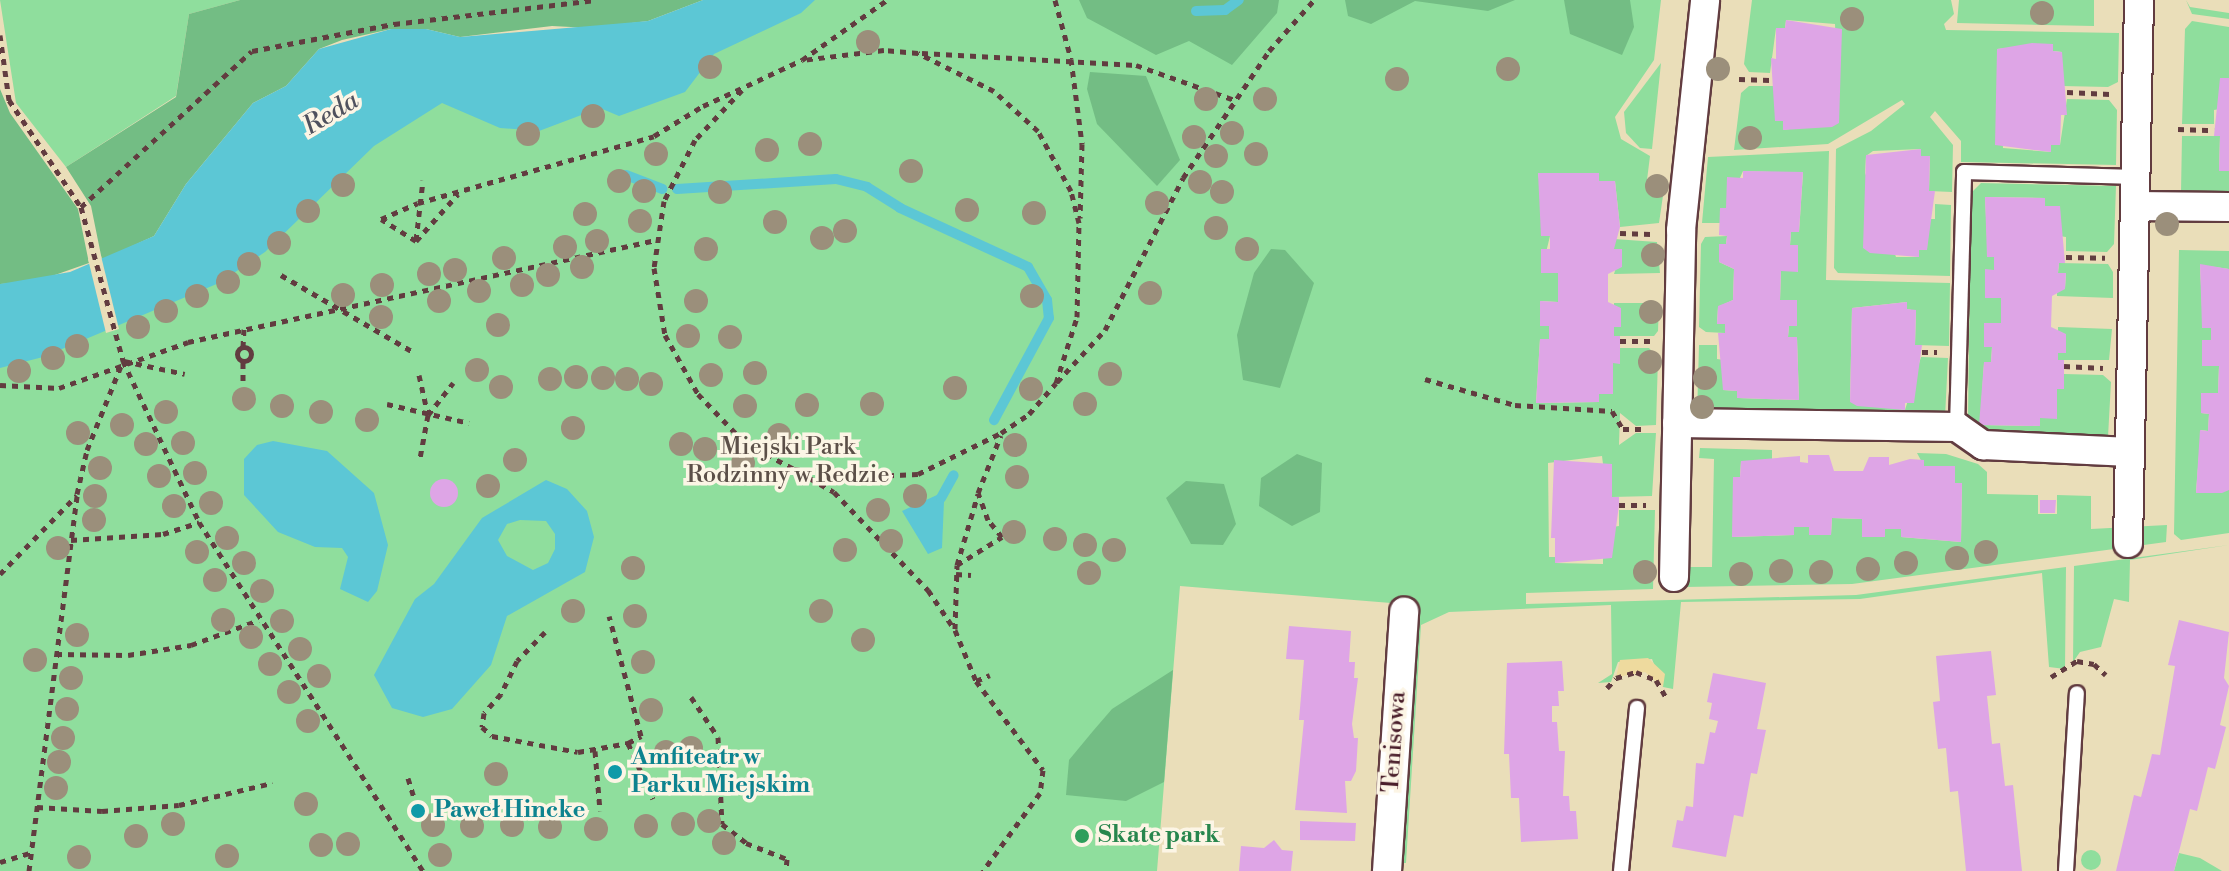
<!DOCTYPE html>
<meta charset="utf-8">
<style>
body{margin:0}
#map{position:relative;width:2229px;height:871px;overflow:hidden;background:#eadeb9;font-family:"Libre Bodoni",serif}
div>[style]{position:absolute}
[style*='--x']{left:calc(var(--x)*1px);top:calc(var(--y)*1px);width:calc(var(--w)*1px);rotate:calc(var(--a)*1deg)}
.green>*{inset:0;background:#8fde9d}
.round{border-radius:50%}
.forest>*{inset:0;background:#73bd84}
.sand>*{inset:0;background:#eeda9e}
.water>*{inset:0;background:#5cc7d5}
.pier>*{inset:0;background:#eadeb9}
.stream>*{height:10px;margin:-5px;padding:0 5px;transform-origin:5px;border-radius:5px;background:#5cc7d5}
.building>*{inset:0;background:#dea5e6}
.path>*{height:5px;margin-top:-2.5px;transform-origin:0;background:repeating-linear-gradient(90deg,#623c40 0 6px,transparent 0 12px)}
.path>.ring{margin:-2.5px;padding:0;box-sizing:content-box;background:none;border:5px solid #623c40;border-radius:50%}
.roads{filter:drop-shadow(2px 0 #623c40) drop-shadow(-2px 0 #623c40) drop-shadow(0 2px #623c40) drop-shadow(0 -2px #623c40)}
.service>*{height:14px;margin:-7px;padding:0 7px;transform-origin:7px;border-radius:7px;background:#fff}
.minor>*{height:28px;margin:-14px;padding:0 14px;transform-origin:14px;border-radius:14px;background:#fff}
.trees>*{width:24px;height:24px;margin:-12px;border-radius:50%;background:#9b8f7b}
.dots>*{width:22px;height:22px;translate:-50% -50%;box-sizing:border-box;border:4px solid #fcf5e5;border-radius:50%}
span{translate:-50% -50%;white-space:nowrap;text-align:center;line-height:1.15;-webkit-text-stroke:7px #fcf5e5;paint-order:stroke}
.park-label{font-size:24px;color:#5b4f48}
.street-label{font-size:24px;color:#4a1f2b}
.culture-label{font-size:24px;color:#0d838f;font-weight:700}
.left{translate:0 -50%;text-align:left}
.leisure-label{font-size:24px;color:#27864d;font-weight:700}
.water-label{font-size:26px;color:#4f515e;font-style:italic}
</style>
<div id="map">
<div class="green">
<i style="clip-path:polygon(0 0,240px 0,189px 14px,176px 96px,66px 167px,16px 103px)"></i>
<i style="clip-path:polygon(784px 0,1661px 0,1654px 60px,1615px 117px,1621px 139px,1650px 156px,1647px 180px,1665px 182px,1659px 223px,1620px 227px,1615px 181px,1599px 181px,1599px 174px,1538px 174px,1550px 236px,1541px 273px,1558px 273px,1558px 302px,1541px 301px,1540px 326px,1549px 326px,1549px 339px,1540px 339px,1536px 403px,1599px 402px,1599px 394px,1613px 394px,1613px 363px,1620px 363px,1620px 348px,1649px 348px,1658px 358px,1656px 425px,1636px 426px,1620px 413px,1619px 445px,1636px 433px,1656px 433px,1652px 496px,1612px 497px,1612px 465px,1603px 464px,1602px 456px,1548px 463px,1549px 557px,1555px 557px,1556px 563px,1603px 564px,1603px 557px,1612px 557px,1612px 527px,1619px 526px,1619px 510px,1655px 510px,1653px 589px,1526px 593px,1526px 604px,1856px 595px,2066px 567px,2065px 669px,2049px 667px,2042px 573px,1860px 599px,1681px 602px,1673px 689px,1663px 687px,1652px 659px,1618px 662px,1611px 682px,1598px 683px,1612px 674px,1611px 605px,1449px 612px,1421px 625px,1406px 863px,1401px 863px,1416px 605px,1180px 586px,1157px 871px,0 871px,0 323px,375px 112px)"></i>
<i style="clip-path:polygon(1752px 0,1951px 0,1954px 14px,1944px 24px,1946px 30px,2119px 33px,2118px 82px,2108px 87px,2062px 86px,2062px 52px,2053px 51px,2053px 44px,1997px 49px,2003px 148px,2051px 152px,2051px 145px,2060px 145px,2067px 99px,2109px 100px,2117px 110px,2116px 165px,1961px 162px,1961px 141px,1935px 111px,1930px 117px,1953px 145px,1952px 192px,1929px 191px,1930px 156px,1921px 156px,1921px 149px,1873px 151px,1866px 156px,1865px 173px,1896px 257px,1919px 257px,1919px 250px,1927px 249px,1928px 219px,1935px 219px,1935px 204px,1951px 205px,1950px 276px,1838px 273px,1834px 268px,1836px 149px,1871px 131px,1905px 104px,1902px 100px,1828px 144px,1734px 150px,1741px 93px,1749px 86px,1775px 86px,1775px 121px,1783px 121px,1783px 130px,1839px 122px,1835px 24px,1786px 20px,1785px 28px,1776px 28px,1770px 73px,1749px 72px,1744px 64px)"></i>
<i style="clip-path:polygon(1959px 0,2094px 0,2094px 26px,1957px 23px)"></i>
<i style="clip-path:polygon(2186px 0,2190px 7px,2229px 13px,2229px 19px,2192px 14px)"></i>
<i style="clip-path:polygon(2192px 21px,2229px 27px,2229px 78px,2220px 109px,2214px 110px,2214px 124px,2182px 124px,2185px 29px)"></i>
<i style="clip-path:polygon(1661px 63px,1652px 149px,1640px 148px,1626px 133px,1624px 112px)"></i>
<i style="clip-path:polygon(2182px 136px,2220px 136px,2219px 171px,2229px 171px,2229px 194px,2181px 192px)"></i>
<i style="clip-path:polygon(1829px 151px,1826px 280px,1950px 283px,1949px 346px,1915px 345px,1916px 311px,1907px 309px,1907px 302px,1852px 308px,1850px 401px,1905px 410px,1921px 357px,1948px 358px,1945px 417px,1697px 416px,1699px 345px,1717px 345px,1717px 359px,1724px 360px,1723px 390px,1737px 391px,1738px 398px,1799px 400px,1797px 338px,1788px 337px,1789px 326px,1797px 325px,1797px 300px,1780px 300px,1781px 271px,1798px 271px,1798px 246px,1790px 245px,1791px 232px,1799px 232px,1803px 173px,1743px 171px,1720px 223px,1702px 223px,1708px 157px)"></i>
<i style="clip-path:polygon(1981px 183px,2116px 186px,2114px 244px,2107px 252px,2066px 251px,2066px 237px,2059px 236px,2060px 206px,2045px 206px,2045px 198px,1985px 197px,1988px 257px,1994px 257px,1994px 270px,1985px 270px,1985px 297px,2001px 298px,2001px 323px,1984px 323px,1984px 346px,1992px 347px,1991px 362px,1984px 363px,1980px 425px,2040px 426px,2040px 418px,2057px 418px,2057px 389px,2064px 389px,2064px 374px,2103px 375px,2111px 382px,2108px 437px,1996px 435px,1975px 429px,1968px 418px,1971px 193px)"></i>
<i style="clip-path:polygon(1727px 236px,1726px 244px,1719px 245px,1719px 262px,1734px 269px,1733px 300px,1718px 307px,1717px 324px,1725px 324px,1725px 333px,1706px 332px,1699px 327px,1701px 244px,1705px 237px)"></i>
<i style="clip-path:polygon(1614px 239px,1657px 242px,1660px 273px,1614px 274px,1622px 249px,1614px 249px)"></i>
<i style="clip-path:polygon(2179px 250px,2229px 251px,2229px 269px,2200px 265px,2203px 328px,2211px 328px,2211px 340px,2202px 340px,2202px 365px,2219px 366px,2218px 393px,2201px 393px,2201px 413px,2209px 414px,2208px 431px,2201px 430px,2196px 492px,2229px 490px,2229px 533px,2181px 540px,2174px 534px)"></i>
<i style="clip-path:polygon(2059px 263px,2108px 264px,2113px 272px,2113px 298px,2057px 296px,2057px 289px,2065px 288px,2066px 273px,2058px 273px)"></i>
<i style="clip-path:polygon(1614px 303px,1659px 303px,1658px 331px,1654px 336px,1614px 336px)"></i>
<i style="clip-path:polygon(2058px 327px,2112px 329px,2109px 360px,2058px 360px,2058px 353px,2066px 352px,2066px 334px,2058px 334px)"></i>
<i style="clip-path:polygon(1700px 448px,1772px 450px,1772px 461px,1741px 461px,1740px 477px,1733px 477px,1733px 537px,1794px 535px,1794px 527px,1809px 527px,1810px 535px,1831px 535px,1832px 518px,1862px 519px,1862px 537px,1884px 537px,1885px 529px,1901px 529px,1901px 537px,1961px 542px,1962px 483px,1955px 483px,1955px 467px,1924px 466px,1917px 453px,1946px 454px,1978px 464px,1987px 472px,1987px 494px,2038px 495px,2038px 514px,2057px 514px,2057px 495px,2091px 496px,2091px 529px,2167px 525px,2166px 542px,1852px 584px,1685px 587px,1686px 567px,1712px 567px,1714px 459px,1699px 458px)"></i>
<i style="clip-path:polygon(2229px 545px,2130px 560px,2129px 602px,2114px 599px,2101px 647px,2080px 652px,2073px 662px,2074px 566px)"></i>
<i class="round" style="left:2081px;top:850px;width:20px;height:20px"></i>
<i style="clip-path:polygon(2179px 853px,2200px 858px,2222px 871px,2174px 871px)"></i>
</div>
<div class="forest">
<i style="clip-path:polygon(240px 0,703px 0,648px 21px,590px 28px,552px 26px,460px 37px,426px 29px,391px 29px,342px 40px,319px 49px,286px 86px,253px 103px,186px 184px,154px 236px,102px 260px,91px 206px,66px 167px,176px 97px,189px 14px)"></i>
<i style="clip-path:polygon(1079px 0,1279px 0,1277px 13px,1232px 65px,1189px 41px,1156px 55px,1087px 18px)"></i>
<i style="clip-path:polygon(1345px 0,1515px 0,1488px 11px,1415px 1px,1371px 24px,1348px 16px)"></i>
<i style="clip-path:polygon(1564px 0,1630px 0,1634px 27px,1622px 55px,1570px 34px)"></i>
<i style="clip-path:polygon(1090px 72px,1146px 76px,1180px 160px,1157px 186px,1097px 124px,1087px 89px)"></i>
<i style="clip-path:polygon(0 89px,10px 113px,78px 209px,89px 263px,35px 282px,0 284px)"></i>
<i style="clip-path:polygon(1271px 249px,1285px 250px,1314px 283px,1280px 388px,1243px 380px,1237px 335px,1254px 273px)"></i>
<i style="clip-path:polygon(1297px 454px,1322px 463px,1320px 512px,1292px 526px,1259px 506px,1261px 478px)"></i>
<i style="clip-path:polygon(1186px 481px,1224px 484px,1236px 524px,1223px 545px,1191px 544px,1166px 498px)"></i>
<i style="clip-path:polygon(1173px 670px,1164px 782px,1126px 801px,1066px 795px,1069px 760px,1093px 731px,1112px 709px)"></i>
</div>
<div class="sand">
<i style="clip-path:polygon(1648px 658px,1665px 674px,1663px 687px,1645px 672px,1616px 677px,1620px 660px)"></i>
</div>
<div class="water">
<i style="clip-path:polygon(703px 0,815px 0,801px 13px,714px 54px,685px 92px,619px 116px,600px 108px,539px 131px,500px 128px,442px 103px,374px 146px,265px 252px,219px 283px,43px 357px,0 368px,0 284px,70px 272px,154px 236px,186px 184px,253px 103px,286px 86px,319px 49px,391px 29px,426px 29px,460px 37px,648px 21px)"></i>
<i style="clip-path:polygon(273px 441px,327px 451px,374px 493px,388px 545px,377px 591px,368px 602px,340px 589px,348px 557px,342px 548px,315px 547px,278px 532px,244px 495px,244px 459px,257px 445px)"></i>
<i style="clip-path:polygon(evenodd,546px 480px,567px 489px,587px 511px,594px 537px,585px 572px,507px 616px,491px 665px,452px 709px,423px 717px,392px 708px,374px 675px,415px 599px,434px 584px,482px 518px,546px 480px,520px 520px,546px 521px,555px 534px,555px 549px,548px 563px,533px 570px,507px 556px,498px 540px,507px 524px,520px 520px)"></i>
<i style="clip-path:polygon(937px 495px,944px 501px,942px 548px,928px 554px,902px 511px)"></i>
</div>
<div class="pier">
<i style="clip-path:polygon(101px 256px,119px 329px,106px 333px,88px 259px)"></i>
</div>
<div class="stream">
<i style="--x:1196;--y:11;--w:29;--a:-2"></i>
<i style="--x:1225;--y:10;--w:17;--a:-36"></i>
<i style="--x:626;--y:175;--w:39;--a:21"></i>
<i style="--x:677;--y:189;--w:159;--a:-3.6"></i>
<i style="--x:836;--y:179;--w:32;--a:14"></i>
<i style="--x:867;--y:187;--w:39;--a:32"></i>
<i style="--x:900;--y:208;--w:141;--a:24.7"></i>
<i style="--x:1028;--y:267;--w:38;--a:60"></i>
<i style="--x:1047;--y:300;--w:18;--a:84"></i>
<i style="--x:1049;--y:318;--w:116;--a:118.3"></i>
<i style="--x:941;--y:498;--w:26;--a:-61"></i>
</div>
<div class="building">
<i style="clip-path:polygon(1786px 20px,1842px 29px,1839px 123px,1832px 127px,1783px 130px,1783px 121px,1775px 121px,1771px 58px,1776px 59px,1776px 28px,1785px 28px)"></i>
<i style="clip-path:polygon(2032px 43px,2053px 44px,2053px 51px,2062px 52px,2067px 115px,2061px 115px,2060px 145px,2051px 145px,2051px 152px,1995px 145px,1997px 49px)"></i>
<i style="clip-path:polygon(2220px 78px,2229px 78px,2229px 171px,2219px 171px,2220px 136px,2214px 136px)"></i>
<i style="clip-path:polygon(1921px 149px,1921px 156px,1930px 156px,1929px 191px,1935px 191px,1927px 250px,1919px 250px,1919px 257px,1870px 253px,1863px 248px,1866px 155px)"></i>
<i style="clip-path:polygon(1743px 171px,1803px 172px,1799px 232px,1791px 232px,1790px 245px,1798px 245px,1798px 272px,1781px 271px,1780px 300px,1797px 300px,1797px 326px,1789px 326px,1788px 337px,1797px 337px,1799px 400px,1737px 398px,1737px 391px,1723px 390px,1718px 333px,1725px 333px,1725px 324px,1717px 324px,1718px 306px,1733px 300px,1734px 269px,1719px 262px,1719px 244px,1726px 244px,1727px 236px,1719px 235px,1720px 208px,1726px 208px,1727px 177px,1743px 178px)"></i>
<i style="clip-path:polygon(1538px 173px,1599px 173px,1599px 181px,1615px 181px,1620px 227px,1614px 249px,1622px 249px,1622px 267px,1608px 274px,1608px 302px,1621px 308px,1621px 327px,1614px 327px,1614px 336px,1620px 336px,1620px 364px,1613px 363px,1613px 394px,1599px 394px,1599px 402px,1536px 403px,1540px 339px,1549px 339px,1549px 326px,1540px 326px,1540px 301px,1558px 302px,1558px 273px,1541px 273px,1541px 249px,1550px 249px,1550px 236px,1541px 236px)"></i>
<i style="clip-path:polygon(1985px 197px,2045px 198px,2045px 206px,2060px 206px,2065px 263px,2059px 263px,2058px 273px,2066px 273px,2065px 289px,2052px 296px,2051px 327px,2066px 334px,2066px 353px,2058px 353px,2058px 360px,2064px 360px,2064px 389px,2057px 389px,2057px 419px,2040px 418px,2040px 426px,1979px 425px,1984px 362px,1991px 362px,1992px 347px,1984px 347px,1984px 323px,2001px 323px,2001px 298px,1985px 298px,1985px 269px,1994px 270px,1994px 257px,1987px 257px)"></i>
<i style="clip-path:polygon(2200px 264px,2229px 269px,2229px 490px,2222px 493px,2196px 493px,2200px 430px,2208px 431px,2209px 414px,2201px 413px,2201px 393px,2218px 393px,2219px 366px,2202px 366px,2202px 340px,2211px 340px,2211px 328px,2202px 328px)"></i>
<i style="clip-path:polygon(1907px 302px,1907px 309px,1916px 310px,1915px 345px,1922px 345px,1914px 403px,1905px 403px,1905px 410px,1857px 406px,1850px 402px,1852px 308px)"></i>
<i style="clip-path:polygon(1808px 455px,1829px 455px,1834px 471px,1863px 471px,1869px 457px,1889px 457px,1889px 465px,1910px 459px,1924px 460px,1924px 466px,1955px 466px,1955px 483px,1962px 483px,1961px 542px,1901px 537px,1901px 529px,1885px 529px,1885px 537px,1862px 537px,1862px 519px,1832px 518px,1831px 535px,1809px 535px,1809px 527px,1794px 527px,1794px 535px,1732px 537px,1733px 477px,1740px 477px,1741px 461px,1800px 456px,1800px 462px,1808px 463px)"></i>
<i style="clip-path:polygon(1554px 460px,1612px 464px,1612px 497px,1619px 497px,1619px 505px,1612px 558px,1555px 563px,1555px 538px,1551px 538px)"></i>
<i class="round" style="left:430px;top:479px;width:28px;height:28px"></i>
<i style="clip-path:polygon(2040px 500px,2056px 500px,2055px 513px,2040px 513px)"></i>
<i style="clip-path:polygon(2179px 620px,2229px 632px,2224px 678px,2229px 686px,2220px 725px,2226px 727px,2215px 769px,2208px 767px,2197px 811px,2190px 809px,2174px 871px,2116px 871px,2134px 795px,2141px 797px,2152px 754px,2160px 755px,2175px 666px,2168px 665px)"></i>
<i style="clip-path:polygon(1289px 626px,1351px 631px,1349px 662px,1355px 662px,1354px 678px,1358px 678px,1352px 724px,1354px 738px,1358px 738px,1356px 771px,1351px 781px,1345px 781px,1347px 813px,1295px 810px,1304px 720px,1299px 720px,1304px 660px,1286px 659px)"></i>
<i style="clip-path:polygon(1991px 651px,1996px 695px,1987px 696px,1992px 744px,2000px 743px,2005px 786px,2013px 785px,2022px 871px,1966px 871px,1958px 791px,1950px 792px,1946px 748px,1938px 749px,1933px 702px,1940px 701px,1936px 656px)"></i>
<i style="clip-path:polygon(1562px 661px,1564px 691px,1558px 691px,1559px 706px,1552px 706px,1552px 722px,1557px 722px,1559px 751px,1565px 751px,1563px 796px,1569px 796px,1570px 811px,1576px 811px,1578px 839px,1521px 842px,1519px 798px,1511px 798px,1509px 754px,1504px 754px,1507px 663px)"></i>
<i style="clip-path:polygon(1713px 673px,1766px 683px,1757px 729px,1766px 730px,1757px 774px,1751px 773px,1743px 817px,1734px 815px,1726px 857px,1672px 847px,1677px 820px,1683px 821px,1686px 806px,1693px 807px,1696px 763px,1704px 764px,1710px 732px,1715px 733px,1718px 721px,1709px 719px,1712px 703px,1707px 702px)"></i>
<i style="clip-path:polygon(1300px 821px,1356px 823px,1355px 841px,1300px 840px)"></i>
<i style="clip-path:polygon(1274px 840px,1282px 850px,1293px 851px,1291px 871px,1239px 871px,1241px 846px,1264px 848px)"></i>
</div>
<div class="path">
<i style="--x:1055;--y:0;--w:61;--a:74.8"></i>
<i style="--x:1071;--y:59;--w:86;--a:82.6"></i>
<i style="--x:1082;--y:144;--w:74;--a:91.5"></i>
<i style="--x:0;--y:35;--w:66;--a:82.1"></i>
<i style="--x:9;--y:100;--w:129;--a:56.1"></i>
<i style="--x:81;--y:207;--w:160;--a:74.7"></i>
<i style="--x:123;--y:361;--w:178;--a:64.7"></i>
<i style="--x:199;--y:522;--w:415;--a:57.3"></i>
<i style="--x:922;--y:53;--w:214;--a:3.2"></i>
<i style="--x:1136;--y:65;--w:105;--a:19.5"></i>
<i style="--x:1739;--y:79;--w:31;--a:2"></i>
<i style="--x:742;--y:90;--w:69;--a:133.2"></i>
<i style="--x:695;--y:140;--w:68;--a:116.9"></i>
<i style="--x:664;--y:201;--w:68;--a:98.5"></i>
<i style="--x:654;--y:268;--w:68;--a:80.7"></i>
<i style="--x:665;--y:335;--w:68;--a:60.8"></i>
<i style="--x:698;--y:394;--w:68;--a:46.2"></i>
<i style="--x:745;--y:443;--w:55;--a:28"></i>
<i style="--x:794;--y:469;--w:59;--a:7.9"></i>
<i style="--x:852;--y:477;--w:66;--a:-2.6"></i>
<i style="--x:918;--y:474;--w:93;--a:-26.3"></i>
<i style="--x:1001;--y:433;--w:34;--a:-34"></i>
<i style="--x:1029;--y:414;--w:41;--a:-48.9"></i>
<i style="--x:1056;--y:383;--w:69;--a:-72.3"></i>
<i style="--x:1077;--y:317;--w:94;--a:-88.8"></i>
<i style="--x:1079;--y:223;--w:33;--a:-104"></i>
<i style="--x:1071;--y:191;--w:68;--a:-118.8"></i>
<i style="--x:1038;--y:131;--w:59;--a:-137.7"></i>
<i style="--x:994;--y:91;--w:85;--a:-153.4"></i>
<i style="--x:918;--y:53;--w:34;--a:-175"></i>
<i style="--x:884;--y:50;--w:83;--a:173"></i>
<i style="--x:2067;--y:92;--w:43;--a:2.7"></i>
<i style="--x:2178;--y:129;--w:36;--a:2"></i>
<i style="--x:81;--y:207;--w:231;--a:-42.4"></i>
<i style="--x:252;--y:51;--w:145;--a:-10.8"></i>
<i style="--x:394;--y:24;--w:203;--a:-6.8"></i>
<i style="--x:1620;--y:233;--w:31;--a:2"></i>
<i style="--x:416;--y:240;--w:60;--a:-83.3"></i>
<i style="--x:416;--y:241;--w:41;--a:-147.8"></i>
<i style="--x:381;--y:219;--w:40;--a:-23.4"></i>
<i style="--x:418;--y:203;--w:245;--a:-15.8"></i>
<i style="--x:654;--y:136;--w:57;--a:-31.5"></i>
<i style="--x:703;--y:106;--w:109;--a:-24.9"></i>
<i style="--x:802;--y:60;--w:104;--a:-35.2"></i>
<i style="--x:416;--y:241;--w:63;--a:-48.2"></i>
<i style="--x:2066;--y:257;--w:39;--a:1"></i>
<i style="--x:281;--y:275;--w:155;--a:30.2"></i>
<i style="--x:1620;--y:341;--w:31;--a:0"></i>
<i style="--x:243;--y:347;--w:18;--a:-87"></i>
<i class="ring" style="left:237px;top:347px;width:9px;height:9px"></i>
<i style="--x:1922;--y:352;--w:15;--a:0"></i>
<i style="--x:124;--y:361;--w:62;--a:12"></i>
<i style="--x:2064;--y:366;--w:39;--a:3"></i>
<i style="--x:419;--y:375;--w:41;--a:77.3"></i>
<i style="--x:428;--y:415;--w:44;--a:100.5"></i>
<i style="--x:1425;--y:379;--w:94;--a:16.1"></i>
<i style="--x:1515;--y:405;--w:97;--a:3.5"></i>
<i style="--x:1612;--y:411;--w:21;--a:59"></i>
<i style="--x:1623;--y:429;--w:24;--a:0"></i>
<i style="--x:243;--y:381;--w:21;--a:-90"></i>
<i style="--x:1057;--y:382;--w:71;--a:-47.3"></i>
<i style="--x:1105;--y:330;--w:171;--a:-62.8"></i>
<i style="--x:1183;--y:178;--w:153;--a:-55.9"></i>
<i style="--x:1269;--y:51;--w:68;--a:-48.6"></i>
<i style="--x:0;--y:385;--w:59;--a:2.9"></i>
<i style="--x:59;--y:388;--w:137;--a:-19.6"></i>
<i style="--x:188;--y:342;--w:479;--a:-12.3"></i>
<i style="--x:387;--y:404;--w:84;--a:13"></i>
<i style="--x:428;--y:415;--w:41;--a:-52"></i>
<i style="--x:799;--y:472;--w:40;--a:29.7"></i>
<i style="--x:834;--y:492;--w:136;--a:46.2"></i>
<i style="--x:928;--y:590;--w:48;--a:56"></i>
<i style="--x:955;--y:630;--w:55;--a:67.6"></i>
<i style="--x:976;--y:681;--w:111;--a:53"></i>
<i style="--x:1043;--y:770;--w:23;--a:97"></i>
<i style="--x:1040;--y:793;--w:97;--a:126.2"></i>
<i style="--x:1619;--y:505;--w:27;--a:0"></i>
<i style="--x:71;--y:540;--w:92;--a:-3.7"></i>
<i style="--x:163;--y:534;--w:38;--a:-18"></i>
<i style="--x:957;--y:565;--w:74;--a:-73.5"></i>
<i style="--x:0;--y:574;--w:110;--a:-45.7"></i>
<i style="--x:956;--y:574;--w:15;--a:4"></i>
<i style="--x:955;--y:629;--w:64;--a:-88.2"></i>
<i style="--x:957;--y:565;--w:53;--a:-31.9"></i>
<i style="--x:1002;--y:537;--w:22;--a:-129"></i>
<i style="--x:988;--y:520;--w:29;--a:-110"></i>
<i style="--x:978;--y:493;--w:62;--a:-68.4"></i>
<i style="--x:545;--y:632;--w:40;--a:134"></i>
<i style="--x:517;--y:661;--w:37;--a:116"></i>
<i style="--x:501;--y:694;--w:25;--a:132"></i>
<i style="--x:484;--y:713;--w:14;--a:98"></i>
<i style="--x:482;--y:727;--w:13;--a:42"></i>
<i style="--x:492;--y:736;--w:87;--a:10.5"></i>
<i style="--x:578;--y:752;--w:51;--a:-10.2"></i>
<i style="--x:628;--y:743;--w:15;--a:-28"></i>
<i style="--x:641;--y:736;--w:124;--a:-104.9"></i>
<i style="--x:56;--y:654;--w:72;--a:0.8"></i>
<i style="--x:128;--y:655;--w:64;--a:-9"></i>
<i style="--x:191;--y:645;--w:72;--a:-20.2"></i>
<i style="--x:2051;--y:677;--w:31;--a:-32"></i>
<i style="--x:2077;--y:661;--w:17;--a:10"></i>
<i style="--x:2094;--y:664;--w:16;--a:43"></i>
<i style="--x:976;--y:681;--w:15;--a:-23"></i>
<i style="--x:1607;--y:688;--w:13;--a:-48"></i>
<i style="--x:1616;--y:678;--w:21;--a:-17"></i>
<i style="--x:1636;--y:672;--w:22;--a:22"></i>
<i style="--x:1656;--y:680;--w:20;--a:60"></i>
<i style="--x:691;--y:697;--w:48;--a:56"></i>
<i style="--x:718;--y:737;--w:87;--a:87.4"></i>
<i style="--x:722;--y:824;--w:31;--a:38"></i>
<i style="--x:746;--y:843;--w:44;--a:21.3"></i>
<i style="--x:787;--y:859;--w:12;--a:95"></i>
<i style="--x:628;--y:743;--w:61;--a:65.9"></i>
<i style="--x:595;--y:751;--w:60;--a:85.2"></i>
<i style="--x:408;--y:778;--w:27;--a:73"></i>
<i style="--x:37;--y:807;--w:65;--a:3.5"></i>
<i style="--x:102;--y:811;--w:77;--a:-4.5"></i>
<i style="--x:179;--y:805;--w:96;--a:-13.3"></i>
<i style="--x:0;--y:862;--w:34;--a:-17"></i>
<i style="--x:29;--y:871;--w:380;--a:-82.7"></i>
<i style="--x:77;--y:494;--w:45;--a:-77.2"></i>
<i style="--x:87;--y:450;--w:96;--a:-68"></i>
</div>
<div class="roads">
<div class="service">
<i style="--x:1957;--y:427;--w:255;--a:-88.4"></i>
<i style="--x:1964;--y:172;--w:172;--a:1.7"></i>
<i style="--x:1621;--y:871;--w:164;--a:-84.4"></i>
<i style="--x:2066;--y:871;--w:178;--a:-86.5"></i>
</div>
<div class="minor">
<i style="--x:2135;--y:206;--w:94;--a:0.6"></i>
<i style="--x:1677;--y:423;--w:280;--a:0.8"></i>
<i style="--x:1957;--y:427;--w:32;--a:35"></i>
<i style="--x:1983;--y:445;--w:147;--a:2.7"></i>
<i style="--x:2128;--y:543;--w:543;--a:-88.84"></i>
<i style="--x:1674;--y:577;--w:347;--a:-88.8"></i>
<i style="--x:1681;--y:230;--w:231;--a:-84"></i>
<i style="--x:1387;--y:871;--w:260;--a:-86.2"></i>
</div>
</div>
<div class="trees">
<i style="left:2042px;top:13px"></i>
<i style="left:1852px;top:19px"></i>
<i style="left:868px;top:42px"></i>
<i style="left:710px;top:67px"></i>
<i style="left:1508px;top:69px"></i>
<i style="left:1718px;top:69px"></i>
<i style="left:1397px;top:79px"></i>
<i style="left:1206px;top:99px"></i>
<i style="left:1265px;top:99px"></i>
<i style="left:593px;top:116px"></i>
<i style="left:1232px;top:133px"></i>
<i style="left:528px;top:134px"></i>
<i style="left:1194px;top:137px"></i>
<i style="left:1750px;top:138px"></i>
<i style="left:810px;top:144px"></i>
<i style="left:767px;top:150px"></i>
<i style="left:656px;top:154px"></i>
<i style="left:1256px;top:154px"></i>
<i style="left:1216px;top:156px"></i>
<i style="left:911px;top:171px"></i>
<i style="left:619px;top:181px"></i>
<i style="left:1200px;top:182px"></i>
<i style="left:343px;top:185px"></i>
<i style="left:1657px;top:186px"></i>
<i style="left:644px;top:191px"></i>
<i style="left:720px;top:192px"></i>
<i style="left:1222px;top:192px"></i>
<i style="left:1157px;top:203px"></i>
<i style="left:967px;top:210px"></i>
<i style="left:308px;top:211px"></i>
<i style="left:1034px;top:213px"></i>
<i style="left:585px;top:214px"></i>
<i style="left:640px;top:221px"></i>
<i style="left:775px;top:222px"></i>
<i style="left:2167px;top:224px"></i>
<i style="left:1216px;top:228px"></i>
<i style="left:845px;top:231px"></i>
<i style="left:822px;top:238px"></i>
<i style="left:597px;top:241px"></i>
<i style="left:279px;top:243px"></i>
<i style="left:565px;top:247px"></i>
<i style="left:706px;top:249px"></i>
<i style="left:1247px;top:249px"></i>
<i style="left:1653px;top:255px"></i>
<i style="left:504px;top:258px"></i>
<i style="left:249px;top:264px"></i>
<i style="left:582px;top:267px"></i>
<i style="left:455px;top:270px"></i>
<i style="left:429px;top:274px"></i>
<i style="left:548px;top:275px"></i>
<i style="left:228px;top:282px"></i>
<i style="left:382px;top:285px"></i>
<i style="left:522px;top:285px"></i>
<i style="left:479px;top:291px"></i>
<i style="left:1150px;top:293px"></i>
<i style="left:343px;top:295px"></i>
<i style="left:197px;top:296px"></i>
<i style="left:1032px;top:296px"></i>
<i style="left:439px;top:301px"></i>
<i style="left:696px;top:301px"></i>
<i style="left:166px;top:311px"></i>
<i style="left:1651px;top:312px"></i>
<i style="left:381px;top:317px"></i>
<i style="left:498px;top:325px"></i>
<i style="left:138px;top:327px"></i>
<i style="left:688px;top:336px"></i>
<i style="left:730px;top:337px"></i>
<i style="left:77px;top:346px"></i>
<i style="left:53px;top:358px"></i>
<i style="left:1650px;top:362px"></i>
<i style="left:477px;top:370px"></i>
<i style="left:19px;top:371px"></i>
<i style="left:755px;top:373px"></i>
<i style="left:1110px;top:374px"></i>
<i style="left:711px;top:375px"></i>
<i style="left:576px;top:377px"></i>
<i style="left:603px;top:378px"></i>
<i style="left:1705px;top:378px"></i>
<i style="left:550px;top:379px"></i>
<i style="left:627px;top:379px"></i>
<i style="left:651px;top:384px"></i>
<i style="left:501px;top:387px"></i>
<i style="left:955px;top:388px"></i>
<i style="left:1031px;top:389px"></i>
<i style="left:244px;top:399px"></i>
<i style="left:872px;top:404px"></i>
<i style="left:1085px;top:404px"></i>
<i style="left:807px;top:405px"></i>
<i style="left:282px;top:406px"></i>
<i style="left:745px;top:406px"></i>
<i style="left:1702px;top:407px"></i>
<i style="left:166px;top:412px"></i>
<i style="left:321px;top:412px"></i>
<i style="left:367px;top:420px"></i>
<i style="left:122px;top:425px"></i>
<i style="left:573px;top:428px"></i>
<i style="left:78px;top:433px"></i>
<i style="left:779px;top:435px"></i>
<i style="left:183px;top:443px"></i>
<i style="left:146px;top:444px"></i>
<i style="left:681px;top:444px"></i>
<i style="left:1015px;top:445px"></i>
<i style="left:705px;top:449px"></i>
<i style="left:515px;top:460px"></i>
<i style="left:743px;top:463px"></i>
<i style="left:100px;top:468px"></i>
<i style="left:195px;top:473px"></i>
<i style="left:159px;top:476px"></i>
<i style="left:1017px;top:477px"></i>
<i style="left:488px;top:486px"></i>
<i style="left:95px;top:496px"></i>
<i style="left:915px;top:496px"></i>
<i style="left:211px;top:503px"></i>
<i style="left:174px;top:506px"></i>
<i style="left:878px;top:510px"></i>
<i style="left:94px;top:520px"></i>
<i style="left:1014px;top:532px"></i>
<i style="left:227px;top:538px"></i>
<i style="left:1055px;top:539px"></i>
<i style="left:891px;top:541px"></i>
<i style="left:1085px;top:545px"></i>
<i style="left:58px;top:548px"></i>
<i style="left:845px;top:550px"></i>
<i style="left:1114px;top:550px"></i>
<i style="left:197px;top:552px"></i>
<i style="left:1986px;top:552px"></i>
<i style="left:1957px;top:558px"></i>
<i style="left:244px;top:563px"></i>
<i style="left:1906px;top:563px"></i>
<i style="left:633px;top:568px"></i>
<i style="left:1868px;top:569px"></i>
<i style="left:1781px;top:571px"></i>
<i style="left:1645px;top:572px"></i>
<i style="left:1821px;top:572px"></i>
<i style="left:1089px;top:573px"></i>
<i style="left:1741px;top:574px"></i>
<i style="left:215px;top:580px"></i>
<i style="left:262px;top:591px"></i>
<i style="left:573px;top:611px"></i>
<i style="left:821px;top:611px"></i>
<i style="left:635px;top:616px"></i>
<i style="left:223px;top:620px"></i>
<i style="left:282px;top:621px"></i>
<i style="left:77px;top:635px"></i>
<i style="left:251px;top:637px"></i>
<i style="left:863px;top:640px"></i>
<i style="left:300px;top:649px"></i>
<i style="left:35px;top:660px"></i>
<i style="left:643px;top:662px"></i>
<i style="left:270px;top:664px"></i>
<i style="left:319px;top:676px"></i>
<i style="left:71px;top:678px"></i>
<i style="left:289px;top:692px"></i>
<i style="left:67px;top:709px"></i>
<i style="left:651px;top:710px"></i>
<i style="left:308px;top:721px"></i>
<i style="left:63px;top:738px"></i>
<i style="left:691px;top:748px"></i>
<i style="left:666px;top:752px"></i>
<i style="left:59px;top:762px"></i>
<i style="left:496px;top:774px"></i>
<i style="left:56px;top:788px"></i>
<i style="left:306px;top:804px"></i>
<i style="left:709px;top:821px"></i>
<i style="left:173px;top:824px"></i>
<i style="left:683px;top:824px"></i>
<i style="left:433px;top:825px"></i>
<i style="left:512px;top:825px"></i>
<i style="left:472px;top:826px"></i>
<i style="left:646px;top:826px"></i>
<i style="left:550px;top:827px"></i>
<i style="left:596px;top:829px"></i>
<i style="left:136px;top:836px"></i>
<i style="left:724px;top:843px"></i>
<i style="left:348px;top:844px"></i>
<i style="left:321px;top:845px"></i>
<i style="left:440px;top:855px"></i>
<i style="left:227px;top:856px"></i>
<i style="left:79px;top:857px"></i>
</div>
<div class="dots">
<i style="left:615px;top:772px;background:#0f9aa8"></i>
<i style="left:418px;top:811px;background:#0f9aa8"></i>
<i style="left:1082px;top:836px;background:#2e9e5b"></i>
</div>
<div class="park-label">
<span style="left:788px;top:462px">Miejski Park<br>Rodzinny w Redzie</span>
</div>
<div class="street-label">
<span style="left:1395px;top:742px;rotate:-86deg">Tenisowa</span>
</div>
<div class="culture-label">
<span class="left" style="left:631px;top:772px">Amfiteatr w<br>Parku Miejskim</span>
<span class="left" style="left:434px;top:811px">Paweł Hincke</span>
</div>
<div class="leisure-label">
<span class="left" style="left:1098px;top:836px">Skate park</span>
</div>
<div class="water-label">
<span style="left:331px;top:114px;rotate:-31deg">Reda</span>
</div>
</div>
